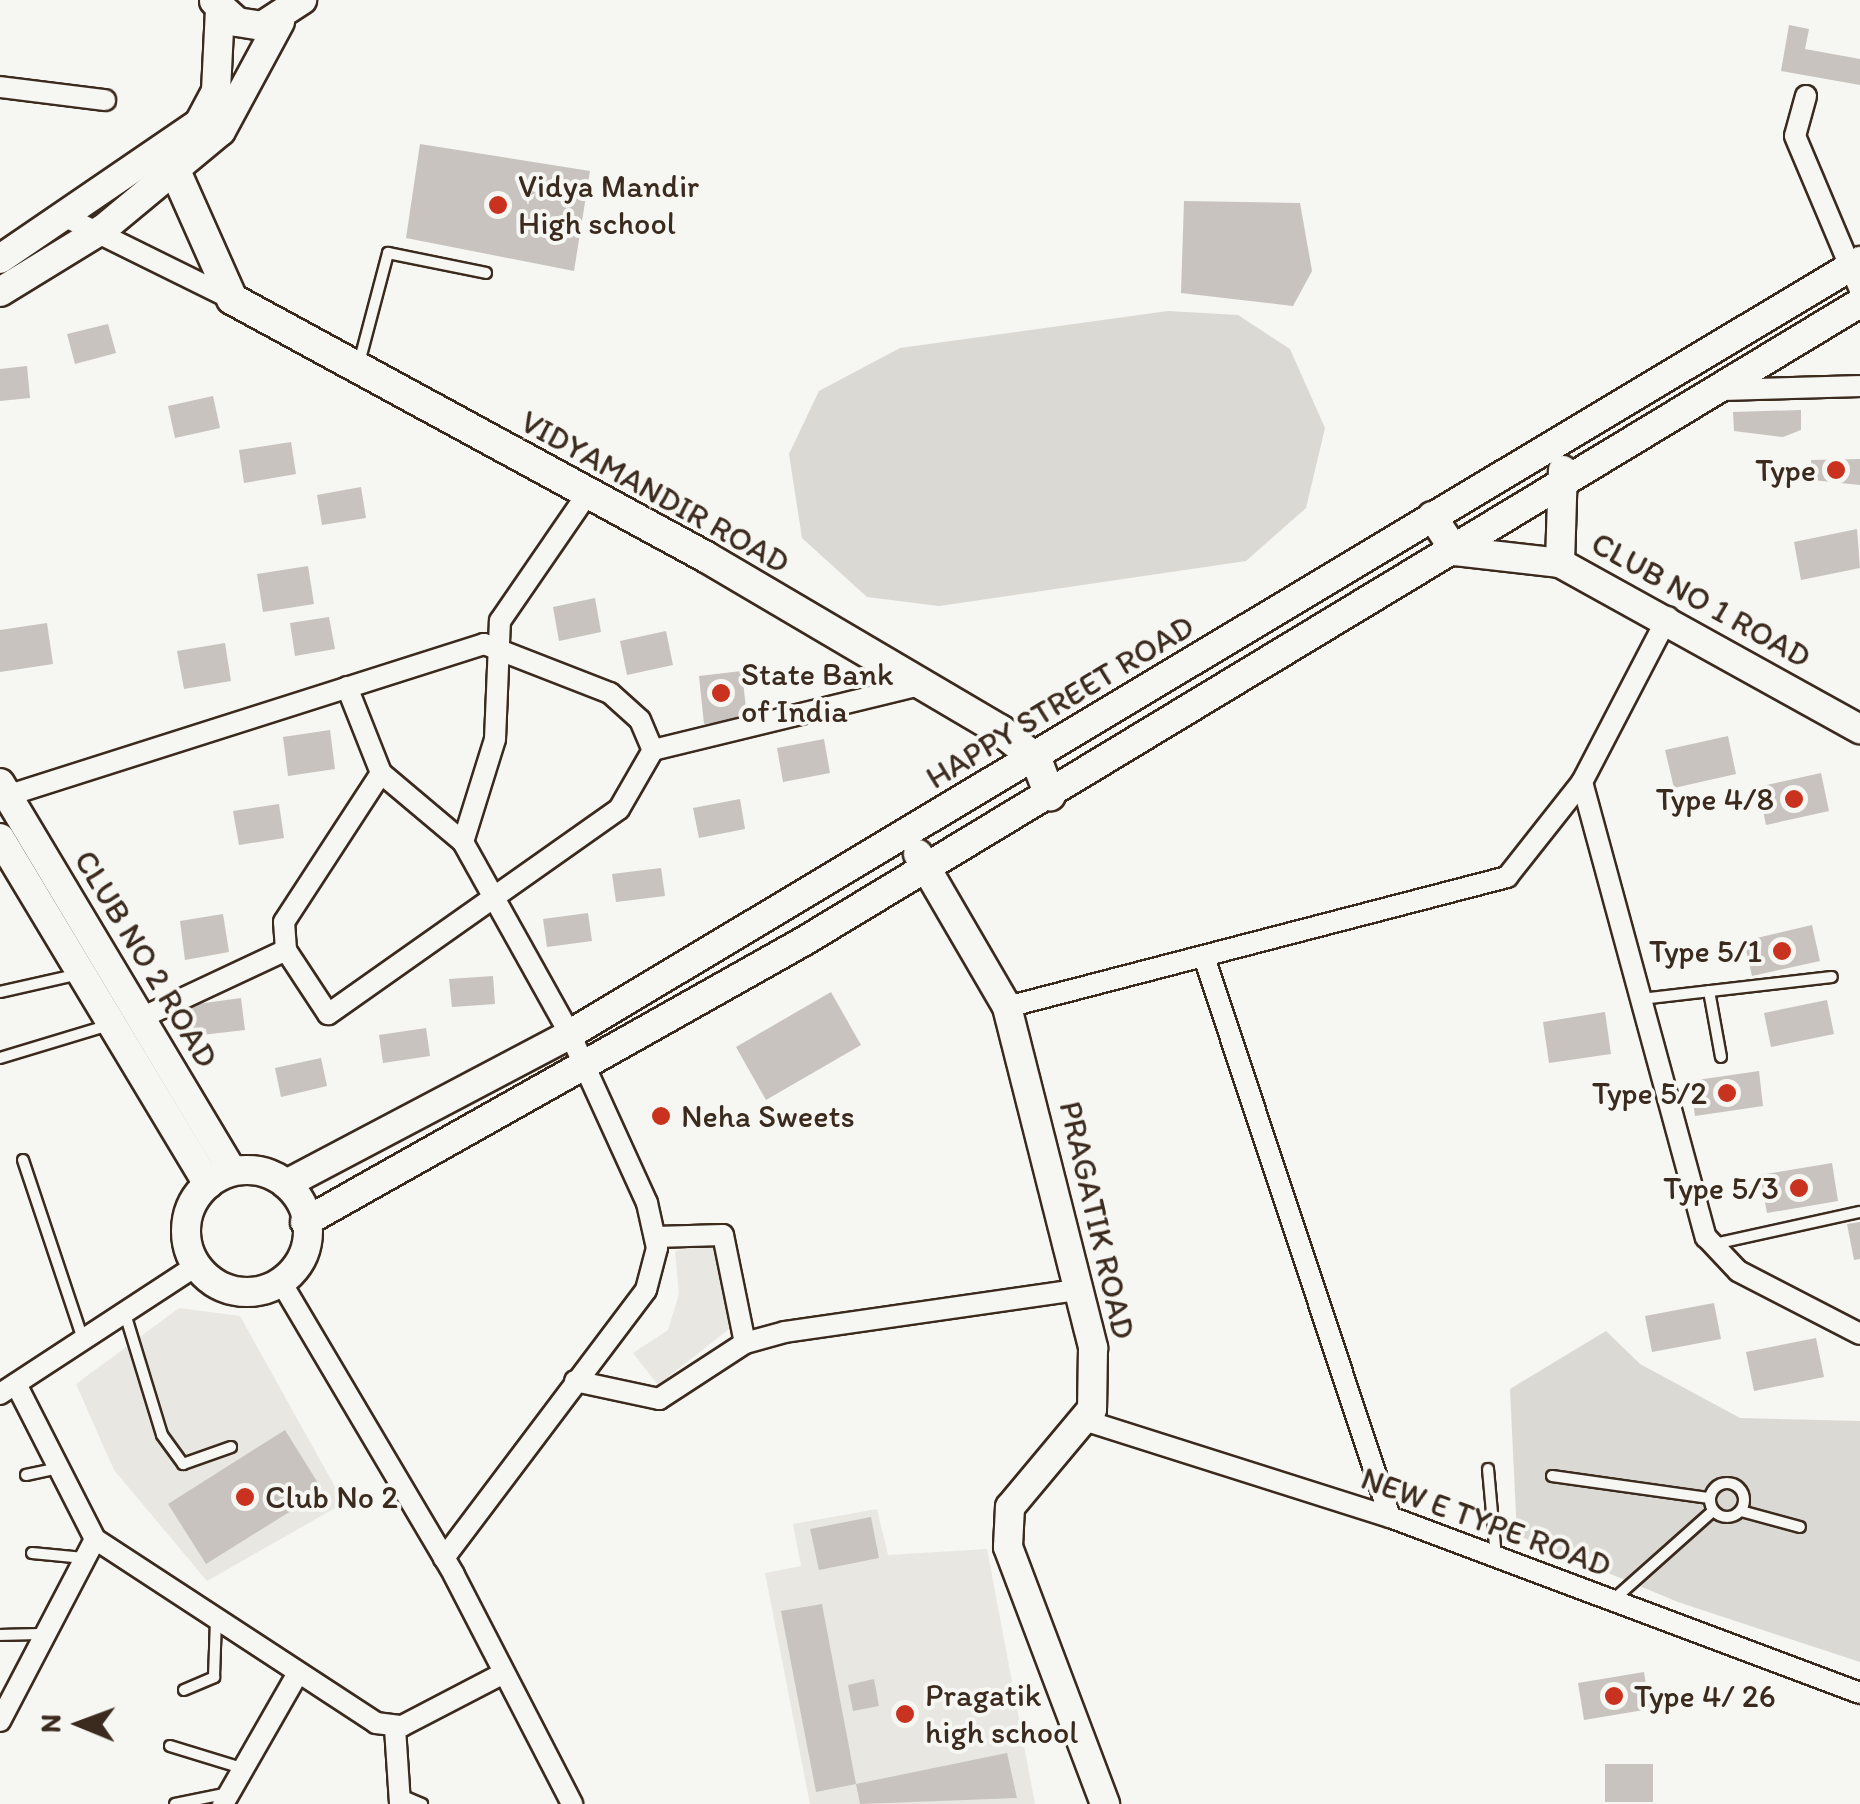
<!DOCTYPE html>
<style>
body{margin:0}
#map{position:relative;width:1860px;height:1804px;overflow:hidden;background:#f6f6f2;font-family:Itim,sans-serif}
div>[style]{position:absolute}
[style*='--x']{left:calc(var(--x)*1px);top:calc(var(--y)*1px);width:calc(var(--w)*1px);rotate:calc(var(--a)*1deg)}
.built>*{inset:0;background:#e8e7e2}
.green>*{inset:0;background:#dad9d3}
.building>*{inset:0;background:#c8c3be}
.roads{filter:drop-shadow(2px 0 #3b2a1e) drop-shadow(-2px 0 #3b2a1e) drop-shadow(0 2px #3b2a1e) drop-shadow(0 -2px #3b2a1e)}
.service>*{height:10px;margin:-5px;padding:0 5px;transform-origin:5px;border-radius:5px;background:#f6f6f2}
.service>.ring{margin:-5px;padding:0;box-sizing:content-box;background:none;border:10px solid #f6f6f2;border-radius:50%}
.minor>*{height:20px;margin:-10px;padding:0 10px;transform-origin:10px;border-radius:10px;background:#f6f6f2}
.tertiary>*{height:28px;margin:-14px;padding:0 14px;transform-origin:14px;border-radius:14px;background:#f6f6f2}
.tertiary>.ring{margin:-14px;padding:0;box-sizing:content-box;background:none;border:28px solid #f6f6f2;border-radius:50%}
.secondary>*{height:30px;margin:-15px;padding:0 15px;transform-origin:15px;border-radius:15px;background:#f6f6f2}
.dots>*{width:28px;height:28px;translate:-50% -50%;box-sizing:border-box;border:5px solid #f6f6f2;border-radius:50%}
span{translate:-50% -50%;white-space:nowrap;text-align:center;line-height:1.15;-webkit-text-stroke:8px #f6f6f2;paint-order:stroke}
.poi-label{font-size:32px;color:#3b2a1e}
.left{translate:0 -50%;text-align:left}
.right{translate:-100% -50%;text-align:right}
.street-label{font-size:32px;color:#3b2a1e}
.north{position:absolute;left:30px;top:1674px;width:100px;height:100px;-webkit-text-stroke:8px #f6f6f2;paint-order:stroke;rotate:271deg;font-size:28px;font-weight:700;line-height:40px;text-align:center;color:#3b2a1e}
.north::after{content:'';display:block;margin:auto;width:35px;height:45px;background:#3b2a1e;clip-path:polygon(50% 0,100% 100%,50% 72%,0 100%)}
</style>
<div id="map">
<div class="built">
<i style="clip-path:polygon(715px 1244px,729px 1329px,658px 1385px,633px 1353px,668px 1330px,679px 1294px,675px 1251px)"></i>
<i style="clip-path:polygon(179px 1308px,240px 1316px,344px 1503px,207px 1581px,114px 1470px,76px 1384px)"></i>
<i style="clip-path:polygon(877px 1509px,888px 1555px,987px 1549px,1035px 1804px,810px 1804px,765px 1573px,801px 1566px,793px 1524px)"></i>
</div>
<div class="green">
<i style="clip-path:polygon(1168px 311px,1238px 315px,1290px 349px,1325px 428px,1306px 508px,1246px 561px,939px 606px,867px 597px,802px 538px,789px 454px,819px 391px,900px 348px)"></i>
<i style="clip-path:polygon(1606px 1331px,1640px 1364px,1740px 1418px,1860px 1421px,1860px 1662px,1678px 1602px,1517px 1535px,1510px 1389px)"></i>
</div>
<div class="building">
<i style="clip-path:polygon(1789px 25px,1809px 29px,1805px 49px,1860px 59px,1860px 85px,1781px 71px)"></i>
<i style="clip-path:polygon(420px 144px,590px 171px,574px 271px,406px 238px)"></i>
<i style="clip-path:polygon(1184px 201px,1300px 203px,1312px 271px,1293px 306px,1181px 293px)"></i>
<i style="clip-path:polygon(108px 324px,116px 353px,75px 364px,67px 334px)"></i>
<i style="clip-path:polygon(27px 366px,30px 398px,0 401px,0 369px)"></i>
<i style="clip-path:polygon(213px 396px,220px 428px,175px 438px,168px 406px)"></i>
<i style="clip-path:polygon(1801px 410px,1801px 430px,1783px 437px,1734px 431px,1733px 412px)"></i>
<i style="clip-path:polygon(291px 442px,296px 474px,244px 483px,239px 450px)"></i>
<i style="clip-path:polygon(1860px 459px,1860px 485px,1812px 480px,1811px 460px)"></i>
<i style="clip-path:polygon(361px 487px,366px 518px,322px 525px,317px 495px)"></i>
<i style="clip-path:polygon(1857px 529px,1860px 568px,1801px 580px,1794px 542px)"></i>
<i style="clip-path:polygon(308px 566px,314px 604px,263px 612px,257px 574px)"></i>
<i style="clip-path:polygon(595px 598px,601px 632px,559px 641px,553px 607px)"></i>
<i style="clip-path:polygon(329px 617px,335px 649px,295px 656px,290px 623px)"></i>
<i style="clip-path:polygon(47px 623px,53px 664px,0 672px,0 630px)"></i>
<i style="clip-path:polygon(666px 631px,673px 665px,627px 675px,620px 641px)"></i>
<i style="clip-path:polygon(225px 643px,231px 681px,184px 689px,177px 651px)"></i>
<i style="clip-path:polygon(742px 671px,747px 719px,704px 724px,699px 676px)"></i>
<i style="clip-path:polygon(330px 730px,335px 769px,288px 776px,283px 737px)"></i>
<i style="clip-path:polygon(1728px 736px,1736px 774px,1674px 788px,1665px 750px)"></i>
<i style="clip-path:polygon(824px 739px,830px 773px,783px 782px,777px 748px)"></i>
<i style="clip-path:polygon(1821px 773px,1829px 811px,1766px 825px,1758px 787px)"></i>
<i style="clip-path:polygon(740px 799px,745px 829px,699px 838px,693px 808px)"></i>
<i style="clip-path:polygon(279px 804px,284px 838px,239px 845px,233px 811px)"></i>
<i style="clip-path:polygon(661px 868px,665px 896px,616px 902px,612px 874px)"></i>
<i style="clip-path:polygon(588px 913px,592px 941px,547px 947px,543px 919px)"></i>
<i style="clip-path:polygon(223px 914px,229px 952px,185px 960px,180px 921px)"></i>
<i style="clip-path:polygon(1812px 925px,1820px 961px,1752px 976px,1744px 941px)"></i>
<i style="clip-path:polygon(493px 976px,495px 1004px,452px 1007px,449px 979px)"></i>
<i style="clip-path:polygon(831px 992px,861px 1045px,766px 1100px,736px 1047px)"></i>
<i style="clip-path:polygon(241px 998px,245px 1030px,193px 1036px,190px 1005px)"></i>
<i style="clip-path:polygon(1827px 1000px,1834px 1034px,1771px 1047px,1764px 1013px)"></i>
<i style="clip-path:polygon(1605px 1012px,1611px 1054px,1549px 1063px,1543px 1022px)"></i>
<i style="clip-path:polygon(426px 1028px,430px 1056px,383px 1063px,379px 1035px)"></i>
<i style="clip-path:polygon(321px 1058px,327px 1086px,281px 1097px,275px 1068px)"></i>
<i style="clip-path:polygon(1759px 1071px,1763px 1106px,1695px 1116px,1690px 1081px)"></i>
<i style="clip-path:polygon(1832px 1163px,1838px 1201px,1767px 1213px,1760px 1175px)"></i>
<i style="clip-path:polygon(1860px 1222px,1860px 1259px,1854px 1260px,1847px 1224px)"></i>
<i style="clip-path:polygon(1714px 1303px,1721px 1339px,1652px 1352px,1645px 1316px)"></i>
<i style="clip-path:polygon(1816px 1338px,1824px 1377px,1754px 1391px,1746px 1352px)"></i>
<i style="clip-path:polygon(285px 1430px,323px 1491px,206px 1564px,168px 1504px)"></i>
<i style="clip-path:polygon(871px 1517px,879px 1558px,819px 1570px,810px 1529px)"></i>
<i style="clip-path:polygon(822px 1604px,856px 1784px,816px 1792px,781px 1611px)"></i>
<i style="clip-path:polygon(1644px 1672px,1650px 1709px,1584px 1720px,1578px 1683px)"></i>
<i style="clip-path:polygon(874px 1679px,879px 1706px,853px 1711px,848px 1685px)"></i>
<i style="clip-path:polygon(1007px 1753px,1017px 1798px,860px 1804px,856px 1784px)"></i>
<i style="clip-path:polygon(1605px 1764px,1653px 1764px,1653px 1802px,1605px 1802px)"></i>
</div>
<div class="roads">
<div class="service">
<i style="--x:359;--y:363;--w:114;--a:-75.2"></i>
<i style="--x:388;--y:253;--w:100;--a:11.5"></i>
<i style="--x:1709;--y:991;--w:67;--a:79.7"></i>
<i style="--x:0;--y:992;--w:82;--a:-12.7"></i>
<i style="--x:1641;--y:999;--w:192;--a:-6.6"></i>
<i style="--x:0;--y:1058;--w:114;--a:-16.8"></i>
<i style="--x:23;--y:1160;--w:189;--a:71.5"></i>
<i style="--x:1714;--y:1244;--w:149;--a:-12.4"></i>
<i style="--x:126;--y:1317;--w:123;--a:73"></i>
<i style="--x:162;--y:1435;--w:36;--a:54"></i>
<i style="--x:183;--y:1464;--w:51;--a:-19.5"></i>
<i style="--x:1488;--y:1469;--w:88;--a:84.8"></i>
<i style="--x:26;--y:1475;--w:33;--a:-12"></i>
<i style="--x:1552;--y:1476;--w:159;--a:8"></i>
<i class="ring" style="left:1710px;top:1483px;width:24px;height:24px"></i>
<i style="--x:1741;--y:1511;--w:61;--a:15.2"></i>
<i style="--x:32;--y:1553;--w:52;--a:5.5"></i>
<i style="--x:1613;--y:1600;--w:134;--a:-41.7"></i>
<i style="--x:0;--y:1635;--w:45;--a:-1.3"></i>
<i style="--x:184;--y:1690;--w:33;--a:-23"></i>
<i style="--x:214;--y:1677;--w:57;--a:-88"></i>
<i style="--x:170;--y:1746;--w:75;--a:17"></i>
<i style="--x:401;--y:1795;--w:23;--a:23"></i>
<i style="--x:175;--y:1804;--w:54;--a:-11.7"></i>
</div>
<div class="minor">
<i style="--x:0;--y:87;--w:106;--a:7.1"></i>
<i style="--x:1806;--y:96;--w:41;--a:105.4"></i>
<i style="--x:1795;--y:136;--w:167;--a:67.1"></i>
<i style="--x:68;--y:218;--w:183;--a:26.3"></i>
<i style="--x:1724;--y:390;--w:136;--a:-1.7"></i>
<i style="--x:347;--y:687;--w:92;--a:68.4"></i>
<i style="--x:381;--y:773;--w:107;--a:40.1"></i>
<i style="--x:463;--y:842;--w:220;--a:60.9"></i>
<i style="--x:570;--y:1034;--w:186;--a:65.5"></i>
<i style="--x:647;--y:1203;--w:46;--a:77.5"></i>
<i style="--x:657;--y:1248;--w:43;--a:104.7"></i>
<i style="--x:646;--y:1290;--w:336;--a:127"></i>
<i style="--x:653;--y:750;--w:271;--a:-13.7"></i>
<i style="--x:1582;--y:782;--w:472;--a:74.8"></i>
<i style="--x:1706;--y:1237;--w:47;--a:46.7"></i>
<i style="--x:1738;--y:1271;--w:137;--a:27.3"></i>
<i style="--x:0;--y:798;--w:508;--a:-17.65"></i>
<i style="--x:484;--y:644;--w:135;--a:21.3"></i>
<i style="--x:610;--y:693;--w:40;--a:42"></i>
<i style="--x:640;--y:720;--w:33;--a:67"></i>
<i style="--x:653;--y:750;--w:68;--a:120"></i>
<i style="--x:619;--y:809;--w:356;--a:144.8"></i>
<i style="--x:328;--y:1014;--w:77;--a:-123.3"></i>
<i style="--x:286;--y:950;--w:28;--a:-94"></i>
<i style="--x:284;--y:922;--w:178;--a:-56.9"></i>
<i style="--x:463;--y:842;--w:108;--a:-72.7"></i>
<i style="--x:495;--y:739;--w:118;--a:-87.6"></i>
<i style="--x:500;--y:621;--w:155;--a:-55.5"></i>
<i style="--x:1204;--y:957;--w:590;--a:71.63"></i>
<i style="--x:1007;--y:1007;--w:517;--a:-14.57"></i>
<i style="--x:1507;--y:877;--w:121;--a:-51.7"></i>
<i style="--x:1582;--y:782;--w:186;--a:-62.5"></i>
<i style="--x:141;--y:1018;--w:160;--a:-25.1"></i>
<i style="--x:655;--y:1237;--w:68;--a:-1.7"></i>
<i style="--x:723;--y:1235;--w:110;--a:78.5"></i>
<i style="--x:281;--y:1282;--w:340;--a:59.4"></i>
<i style="--x:454;--y:1575;--w:258;--a:62.7"></i>
<i style="--x:575;--y:1381;--w:86;--a:12.1"></i>
<i style="--x:659;--y:1399;--w:103;--a:-33.1"></i>
<i style="--x:745;--y:1343;--w:41;--a:-15.4"></i>
<i style="--x:785;--y:1332;--w:295;--a:-8.2"></i>
<i style="--x:16;--y:1384;--w:174;--a:63"></i>
<i style="--x:95;--y:1539;--w:336;--a:33.2"></i>
<i style="--x:376;--y:1723;--w:26;--a:7"></i>
<i style="--x:402;--y:1726;--w:113;--a:-27.5"></i>
<i style="--x:0;--y:1394;--w:235;--a:-33.2"></i>
<i style="--x:1087;--y:1421;--w:318;--a:17.6"></i>
<i style="--x:1390;--y:1517;--w:502;--a:20.53"></i>
<i style="--x:0;--y:1721;--w:205;--a:-62.4"></i>
<i style="--x:395;--y:1728;--w:76;--a:86.2"></i>
<i style="--x:223;--y:1804;--w:151;--a:-60.2"></i>
</div>
<div class="tertiary">
<i style="--x:214;--y:1;--w:31;--a:42"></i>
<i style="--x:237;--y:22;--w:25;--a:9"></i>
<i style="--x:262;--y:26;--w:48;--a:-33"></i>
<i style="--x:0;--y:259;--w:241;--a:-34.3"></i>
<i style="--x:199;--y:123;--w:36;--a:-62"></i>
<i style="--x:216;--y:91;--w:82;--a:-87.2"></i>
<i style="--x:0;--y:292;--w:121;--a:-31.5"></i>
<i style="--x:103;--y:229;--w:153;--a:-39.7"></i>
<i style="--x:221;--y:131;--w:124;--a:-61.6"></i>
<i style="--x:1432;--y:516;--w:42;--a:56.7"></i>
<i style="--x:1455;--y:551;--w:106;--a:6.5"></i>
<i style="--x:1560;--y:563;--w:343;--a:29"></i>
<i style="--x:1560;--y:563;--w:93;--a:-88.2"></i>
<i style="--x:0;--y:783;--w:452;--a:59.1"></i>
<i style="--x:0;--y:838;--w:404;--a:59"></i>
<i style="--x:918;--y:854;--w:177;--a:59.8"></i>
<i style="--x:1007;--y:1007;--w:352;--a:75.8"></i>
<i style="--x:1093;--y:1348;--w:61;--a:90.9"></i>
<i style="--x:1092;--y:1409;--w:128;--a:129.9"></i>
<i style="--x:1010;--y:1507;--w:40;--a:92.9"></i>
<i style="--x:1008;--y:1547;--w:275;--a:69.3"></i>
<i class="ring" style="left:186px;top:1170px;width:94px;height:94px"></i>
<i style="--x:286;--y:1184;--w:321;--a:-27.8"></i>
<i style="--x:570;--y:1034;--w:1504;--a:-30.93"></i>
<i style="--x:305;--y:1222;--w:575;--a:-29.37"></i>
<i style="--x:806;--y:940;--w:1232;--a:-31.15"></i>
</div>
<div class="secondary">
<i style="--x:176;--y:173;--w:138;--a:66"></i>
<i style="--x:232;--y:299;--w:540;--a:28.56"></i>
<i style="--x:706;--y:557;--w:341;--a:30.5"></i>
<i style="--x:1000;--y:730;--w:46;--a:38.9"></i>
<i style="--x:1036;--y:759;--w:39;--a:69"></i>
</div>
</div>
<div class="dots">
<i style="left:498px;top:205px;background:#c8321e"></i>
<i style="left:1836px;top:470px;background:#c8321e"></i>
<i style="left:721px;top:693px;background:#c8321e"></i>
<i style="left:1794px;top:799px;background:#c8321e"></i>
<i style="left:1782px;top:951px;background:#c8321e"></i>
<i style="left:1727px;top:1093px;background:#c8321e"></i>
<i style="left:661px;top:1116px;background:#c8321e"></i>
<i style="left:1799px;top:1188px;background:#c8321e"></i>
<i style="left:245px;top:1497px;background:#c8321e"></i>
<i style="left:1614px;top:1696px;background:#c8321e"></i>
<i style="left:905px;top:1714px;background:#c8321e"></i>
</div>
<div class="poi-label">
<span class="left" style="left:518px;top:205px">Vidya Mandir<br>High school</span>
<span class="right" style="left:1816px;top:470px">Type</span>
<span class="left" style="left:741px;top:693px">State Bank<br>of India</span>
<span class="right" style="left:1774px;top:799px">Type 4/8</span>
<span class="right" style="left:1762px;top:951px">Type 5/1</span>
<span class="right" style="left:1707px;top:1093px">Type 5/2</span>
<span class="left" style="left:681px;top:1116px">Neha Sweets</span>
<span class="right" style="left:1779px;top:1188px">Type 5/3</span>
<span class="left" style="left:265px;top:1497px">Club No 2</span>
<span class="left" style="left:925px;top:1714px">Pragatik<br>high school</span>
<span class="left" style="left:1634px;top:1696px">Type 4/ 26</span>
</div>
<div class="street-label">
<span style="left:655px;top:492px;rotate:29deg">VIDYAMANDIR ROAD</span>
<span style="left:1701px;top:600px;rotate:29deg">CLUB NO 1 ROAD</span>
<span style="left:1060px;top:702px;rotate:-31deg">HAPPY STREET ROAD</span>
<span style="left:146px;top:959px;rotate:59deg">CLUB NO 2 ROAD</span>
<span style="left:1097px;top:1220px;rotate:77deg">PRAGATIK ROAD</span>
<span style="left:1486px;top:1522px;rotate:20deg">NEW E TYPE ROAD</span>
</div>
<div class="north">N</div>
</div>
